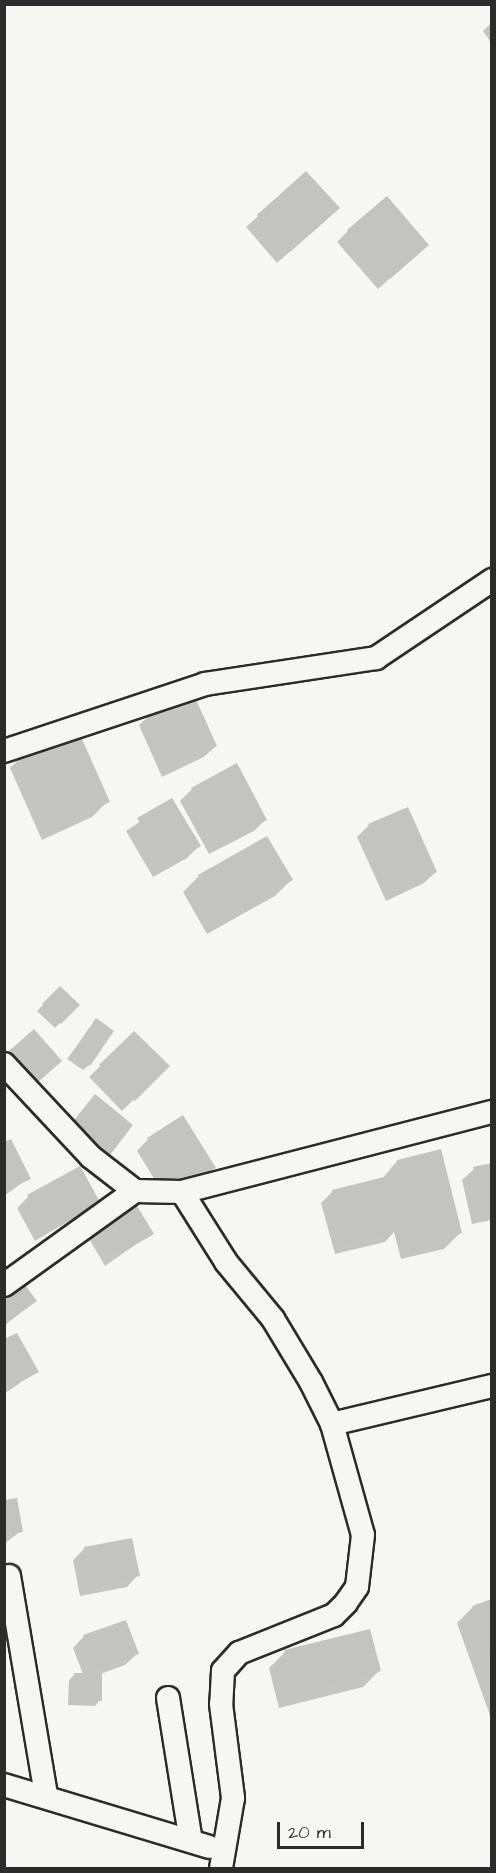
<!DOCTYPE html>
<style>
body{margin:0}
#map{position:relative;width:496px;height:1873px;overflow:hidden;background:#f6f6f2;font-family:"Architects Daughter",sans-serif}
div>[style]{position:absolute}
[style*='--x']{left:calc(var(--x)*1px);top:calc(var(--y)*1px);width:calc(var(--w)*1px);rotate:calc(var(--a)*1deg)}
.shadow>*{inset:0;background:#0003}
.building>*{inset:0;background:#c3c3c0}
.roads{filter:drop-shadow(2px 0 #2b2b2b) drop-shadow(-2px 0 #2b2b2b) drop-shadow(0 2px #2b2b2b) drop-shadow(0 -2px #2b2b2b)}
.minor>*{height:22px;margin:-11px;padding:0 11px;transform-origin:11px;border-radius:11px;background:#f6f6f2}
span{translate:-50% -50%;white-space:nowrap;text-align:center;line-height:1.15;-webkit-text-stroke:5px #f6f6f2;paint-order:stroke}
.frame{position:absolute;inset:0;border:6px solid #2b2b2b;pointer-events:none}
.scale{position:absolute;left:277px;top:1822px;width:87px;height:27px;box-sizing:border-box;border:3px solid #2b2b2b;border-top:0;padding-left:8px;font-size:18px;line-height:21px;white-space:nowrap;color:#2b2b2b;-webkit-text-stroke:4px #f6f6f2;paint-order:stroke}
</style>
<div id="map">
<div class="shadow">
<i style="clip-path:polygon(492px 22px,492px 44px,483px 31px)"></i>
<i style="clip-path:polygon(306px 173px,326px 220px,277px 263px,246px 227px)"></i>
<i style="clip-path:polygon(348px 231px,427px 245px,378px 289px,337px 242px)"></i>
<i style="clip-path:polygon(151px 714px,216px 746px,204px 757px,162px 777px,139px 725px)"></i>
<i style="clip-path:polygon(26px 752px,108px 801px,92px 817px,42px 840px,10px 768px)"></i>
<i style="clip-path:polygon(192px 789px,266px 819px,254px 831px,209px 854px,180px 801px)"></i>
<i style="clip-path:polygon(172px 800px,199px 846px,187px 858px,153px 877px,126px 831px)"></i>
<i style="clip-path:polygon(407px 809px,436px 872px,424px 883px,386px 901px,357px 837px,369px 825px)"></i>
<i style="clip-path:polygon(199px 876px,291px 880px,275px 896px,207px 934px,183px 892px)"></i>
<i style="clip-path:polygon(60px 988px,77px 1005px,55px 1028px,37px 1011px)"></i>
<i style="clip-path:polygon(96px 1020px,89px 1065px,83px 1070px,67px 1059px)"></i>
<i style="clip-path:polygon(34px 1031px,48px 1072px,24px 1093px,4px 1058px)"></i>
<i style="clip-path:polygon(134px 1033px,168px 1066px,122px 1111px,89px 1077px)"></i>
<i style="clip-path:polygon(95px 1096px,109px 1154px,97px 1165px,61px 1136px)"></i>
<i style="clip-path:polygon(148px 1139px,214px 1168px,168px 1201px,137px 1151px)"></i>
<i style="clip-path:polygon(4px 1144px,29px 1178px,4px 1196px)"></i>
<i style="clip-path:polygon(440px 1151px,460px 1233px,444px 1249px,401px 1259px,394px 1232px,385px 1242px,335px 1254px,321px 1203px,333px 1191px,382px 1179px,397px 1161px)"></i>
<i style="clip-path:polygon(492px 1165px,492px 1220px,472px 1224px,462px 1180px,474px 1169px)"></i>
<i style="clip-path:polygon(28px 1197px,97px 1200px,86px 1211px,35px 1241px,17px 1208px)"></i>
<i style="clip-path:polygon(99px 1224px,152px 1233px,105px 1266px,87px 1235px)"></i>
<i style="clip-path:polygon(4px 1290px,35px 1301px,4px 1326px)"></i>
<i style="clip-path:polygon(4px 1341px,37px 1371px,4px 1394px)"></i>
<i style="clip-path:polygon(4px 1502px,21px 1531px,4px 1544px)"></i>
<i style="clip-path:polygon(85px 1548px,138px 1575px,127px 1587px,80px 1596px,73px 1560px)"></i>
<i style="clip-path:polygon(492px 1601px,492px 1721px,457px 1623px,473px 1607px)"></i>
<i style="clip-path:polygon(84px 1636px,137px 1654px,125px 1665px,100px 1674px,100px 1700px,95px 1706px,68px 1705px,69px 1680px,75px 1674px,83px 1674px,73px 1648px)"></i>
<i style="clip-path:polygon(285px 1652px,379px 1671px,363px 1687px,279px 1708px,269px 1668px)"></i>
</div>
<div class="building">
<i style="clip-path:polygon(306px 171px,340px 208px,290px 252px,257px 215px)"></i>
<i style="clip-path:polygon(387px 196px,429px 245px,390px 279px,347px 230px)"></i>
<i style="clip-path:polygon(193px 693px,217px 746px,174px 766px,150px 712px)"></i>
<i style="clip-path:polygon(77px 728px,110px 802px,58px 825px,26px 751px)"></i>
<i style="clip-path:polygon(237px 763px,267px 820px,221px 844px,191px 788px)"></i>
<i style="clip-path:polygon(172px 798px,201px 846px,165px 867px,137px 818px)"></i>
<i style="clip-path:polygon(408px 807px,437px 872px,398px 890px,368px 824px)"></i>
<i style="clip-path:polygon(267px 836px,293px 880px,223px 919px,198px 875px)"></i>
<i style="clip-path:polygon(60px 986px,80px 1005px,61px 1024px,42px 1004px)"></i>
<i style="clip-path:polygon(96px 1018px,114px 1031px,90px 1066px,72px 1053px)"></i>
<i style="clip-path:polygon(34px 1029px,62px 1061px,37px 1083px,9px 1051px)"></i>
<i style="clip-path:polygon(134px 1031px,170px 1066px,135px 1101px,99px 1065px)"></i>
<i style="clip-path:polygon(95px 1094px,133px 1125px,110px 1155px,71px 1124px)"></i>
<i style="clip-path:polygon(183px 1115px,216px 1168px,181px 1190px,147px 1138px)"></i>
<i style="clip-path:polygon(11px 1139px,31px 1179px,4px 1191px,4px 1142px)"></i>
<i style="clip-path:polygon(441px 1149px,462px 1233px,417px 1243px,397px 1160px)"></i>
<i style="clip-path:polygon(492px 1163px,492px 1212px,483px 1213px,473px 1167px)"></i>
<i style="clip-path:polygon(80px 1166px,99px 1200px,48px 1230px,27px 1195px)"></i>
<i style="clip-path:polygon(384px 1177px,398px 1230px,346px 1244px,332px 1190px)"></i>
<i style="clip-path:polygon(134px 1201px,154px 1234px,118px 1255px,98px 1223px)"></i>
<i style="clip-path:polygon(19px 1277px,37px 1301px,9px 1321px,4px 1315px,4px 1288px)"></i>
<i style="clip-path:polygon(17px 1333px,39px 1372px,9px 1388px,4px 1379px,4px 1339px)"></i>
<i style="clip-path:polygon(17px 1498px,23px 1532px,4px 1534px,4px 1500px)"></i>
<i style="clip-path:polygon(132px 1538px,140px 1576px,92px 1585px,84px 1547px)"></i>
<i style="clip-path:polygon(492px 1599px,492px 1659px,491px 1659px,472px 1606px)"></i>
<i style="clip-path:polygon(126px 1620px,139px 1654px,96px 1669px,83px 1635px)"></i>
<i style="clip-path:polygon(370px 1629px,381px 1671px,295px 1693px,284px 1650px)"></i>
<i style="clip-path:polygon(74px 1673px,102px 1673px,102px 1701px,74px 1700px)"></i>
</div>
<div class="roads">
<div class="minor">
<i style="--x:4;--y:751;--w:212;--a:-18.4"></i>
<i style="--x:205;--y:684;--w:173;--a:-8.6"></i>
<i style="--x:376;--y:658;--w:140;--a:-33.9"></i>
<i style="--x:4;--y:1064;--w:127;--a:46.9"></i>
<i style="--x:91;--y:1157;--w:56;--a:37.7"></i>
<i style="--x:135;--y:1191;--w:47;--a:1.2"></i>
<i style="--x:182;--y:1192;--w:320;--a:-14.5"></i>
<i style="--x:182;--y:1192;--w:83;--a:57.8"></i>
<i style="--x:226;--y:1262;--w:74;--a:50.5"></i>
<i style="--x:273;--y:1319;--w:74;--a:58.9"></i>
<i style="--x:311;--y:1382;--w:47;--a:63.4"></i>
<i style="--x:332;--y:1424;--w:115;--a:74.4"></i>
<i style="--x:363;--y:1535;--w:52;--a:96.6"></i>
<i style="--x:357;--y:1587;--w:19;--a:125"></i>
<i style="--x:346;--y:1603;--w:17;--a:135"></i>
<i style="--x:334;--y:1615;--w:102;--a:158.2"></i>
<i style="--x:239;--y:1653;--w:24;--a:132"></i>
<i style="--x:223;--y:1671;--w:33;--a:93"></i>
<i style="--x:221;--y:1704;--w:95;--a:82.7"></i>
<i style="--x:233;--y:1798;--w:71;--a:99.7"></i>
<i style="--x:4;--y:1285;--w:161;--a:-35.7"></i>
<i style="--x:332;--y:1424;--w:164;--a:-13.4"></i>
<i style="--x:9;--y:1576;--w:222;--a:80.4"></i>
<i style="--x:168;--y:1698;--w:145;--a:80.9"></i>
<i style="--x:4;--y:1785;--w:214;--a:16.8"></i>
</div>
</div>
<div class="frame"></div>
<div class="scale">20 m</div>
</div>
